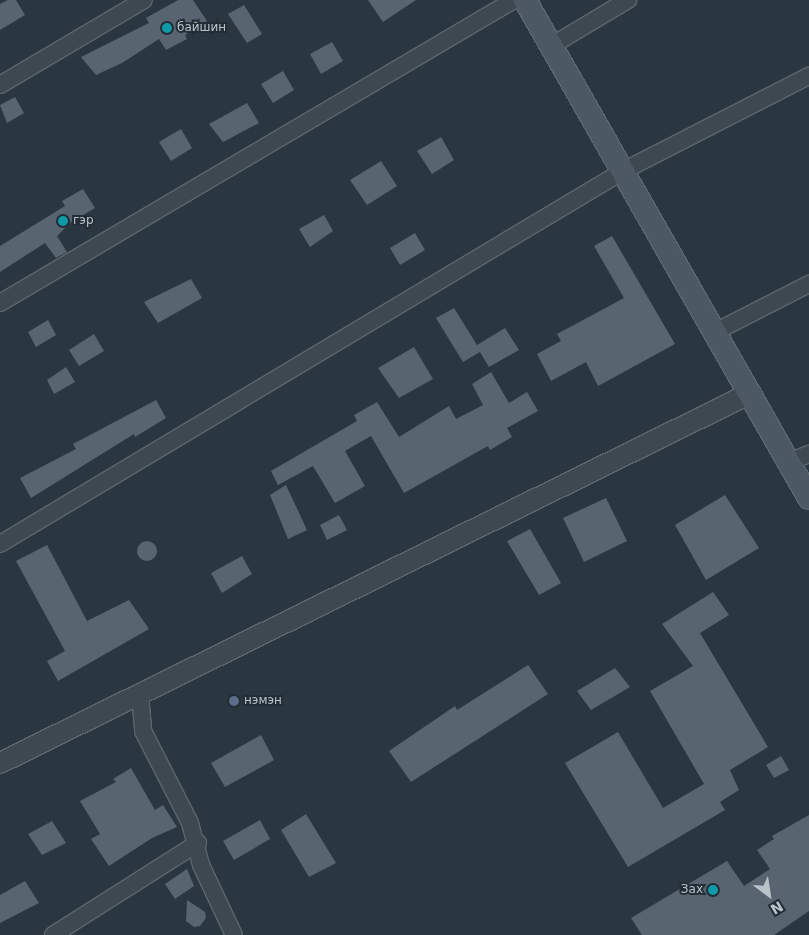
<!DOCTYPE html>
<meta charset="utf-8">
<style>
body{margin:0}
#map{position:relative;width:809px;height:935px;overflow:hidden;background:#2a3740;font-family:"DejaVu Sans",sans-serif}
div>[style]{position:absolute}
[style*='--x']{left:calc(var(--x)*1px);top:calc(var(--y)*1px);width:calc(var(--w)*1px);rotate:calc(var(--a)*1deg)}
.building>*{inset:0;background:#586570}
.round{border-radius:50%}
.roads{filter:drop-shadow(1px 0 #5b666e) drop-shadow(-1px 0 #5b666e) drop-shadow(0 1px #5b666e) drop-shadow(0 -1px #5b666e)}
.minor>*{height:16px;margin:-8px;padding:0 8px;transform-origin:8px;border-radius:8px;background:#3d4850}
.tertiary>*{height:20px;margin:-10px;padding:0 10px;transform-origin:10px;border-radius:10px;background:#3d4850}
.secondary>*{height:22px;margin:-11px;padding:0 11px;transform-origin:11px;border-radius:11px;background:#4c5863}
.dots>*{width:14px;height:14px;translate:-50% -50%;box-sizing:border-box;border:2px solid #222d36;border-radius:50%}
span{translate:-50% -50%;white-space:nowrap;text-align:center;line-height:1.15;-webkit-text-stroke:4px #222d36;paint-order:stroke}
.poi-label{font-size:12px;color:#bac3ca}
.left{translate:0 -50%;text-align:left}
.right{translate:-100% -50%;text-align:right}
.north{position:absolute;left:744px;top:870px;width:50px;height:50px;-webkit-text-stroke:4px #222d36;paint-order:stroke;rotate:149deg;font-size:14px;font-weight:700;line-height:20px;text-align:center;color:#bac3ca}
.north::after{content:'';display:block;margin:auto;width:18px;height:22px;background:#bac3ca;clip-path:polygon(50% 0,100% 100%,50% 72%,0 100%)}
</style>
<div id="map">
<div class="building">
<i style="clip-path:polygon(8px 0,16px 0,25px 15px,0 30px,0 4px)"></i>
<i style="clip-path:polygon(178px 0,193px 0,207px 21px,185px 35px,187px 39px,166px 50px,159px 39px,122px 63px,96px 75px,81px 57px,149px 23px,146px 18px)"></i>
<i style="clip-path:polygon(368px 0,416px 0,383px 22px)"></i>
<i style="clip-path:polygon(244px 5px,262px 34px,247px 43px,228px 14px)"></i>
<i style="clip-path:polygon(332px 42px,343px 61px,321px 74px,310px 54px)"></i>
<i style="clip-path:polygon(283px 71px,294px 90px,273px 103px,261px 84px)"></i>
<i style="clip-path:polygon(15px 97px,24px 113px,7px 123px,0 105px)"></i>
<i style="clip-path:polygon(247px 103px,259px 123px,223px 142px,209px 124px)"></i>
<i style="clip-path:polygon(181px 129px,192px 148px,171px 161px,159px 142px)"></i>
<i style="clip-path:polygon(441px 137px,454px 160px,432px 174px,417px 151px)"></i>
<i style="clip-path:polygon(381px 161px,397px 186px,367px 205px,350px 180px)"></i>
<i style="clip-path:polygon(83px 189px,95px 208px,71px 222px,57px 236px,67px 252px,56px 258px,45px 243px,0 272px,0 246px,65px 206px,62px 201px)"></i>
<i style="clip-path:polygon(324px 215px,333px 231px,310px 247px,299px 229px)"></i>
<i style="clip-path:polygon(415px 233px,425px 250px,400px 265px,390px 248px)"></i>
<i style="clip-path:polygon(612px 236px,675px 344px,598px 386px,586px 362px,551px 381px,537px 354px,561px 341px,557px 334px,624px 298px,594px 246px)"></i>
<i style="clip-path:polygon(191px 279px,202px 298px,158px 323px,144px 302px)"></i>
<i style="clip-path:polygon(454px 308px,477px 345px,505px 328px,519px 350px,489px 367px,480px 352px,463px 362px,436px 318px)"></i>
<i style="clip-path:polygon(48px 320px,56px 335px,36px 347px,28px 332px)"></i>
<i style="clip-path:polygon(94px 334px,104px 351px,79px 366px,69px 350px)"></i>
<i style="clip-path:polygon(414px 347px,433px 379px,399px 398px,378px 368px)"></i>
<i style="clip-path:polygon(66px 367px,75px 382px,54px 394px,47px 380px)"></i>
<i style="clip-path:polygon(491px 372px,509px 403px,527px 392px,538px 411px,507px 428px,512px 437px,490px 450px,488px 446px,404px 493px,371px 436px,345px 451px,365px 486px,335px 503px,313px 466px,278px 485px,271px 471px,357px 421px,354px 415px,377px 402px,399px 437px,449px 406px,456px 419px,483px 405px,472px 384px)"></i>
<i style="clip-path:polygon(156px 400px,166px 418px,135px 437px,134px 434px,31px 498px,20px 478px,76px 449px,73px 444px)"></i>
<i style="clip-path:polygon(286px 485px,307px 530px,288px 539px,270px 495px)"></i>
<i style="clip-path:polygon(725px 495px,759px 548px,706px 580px,675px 525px)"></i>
<i style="clip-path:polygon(606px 498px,627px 541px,584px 562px,563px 518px)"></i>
<i style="clip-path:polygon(339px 515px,347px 530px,327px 540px,320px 525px)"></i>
<i style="clip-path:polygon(530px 529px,561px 583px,539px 595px,507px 541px)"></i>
<i class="round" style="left:137px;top:541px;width:20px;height:20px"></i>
<i style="clip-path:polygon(47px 545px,87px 621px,129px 600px,149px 629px,58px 681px,47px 661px,65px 651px,16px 561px)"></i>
<i style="clip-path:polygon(242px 556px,252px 574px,222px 593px,211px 573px)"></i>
<i style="clip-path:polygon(713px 592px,729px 615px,700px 633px,768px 747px,730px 770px,739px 790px,720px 802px,725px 810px,628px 867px,565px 763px,618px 732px,663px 808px,704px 784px,650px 691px,693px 666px,662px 624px)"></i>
<i style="clip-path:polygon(528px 665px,548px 694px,411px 782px,389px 751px,455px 706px,457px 710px)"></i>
<i style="clip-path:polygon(615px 668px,630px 687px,591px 710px,577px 691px)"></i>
<i style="clip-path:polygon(261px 735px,274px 760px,225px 787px,211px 763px)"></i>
<i style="clip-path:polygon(781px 756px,789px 770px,774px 778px,766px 765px)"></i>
<i style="clip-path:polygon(131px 768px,155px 810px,163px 805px,177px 827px,152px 838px,109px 866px,91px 839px,100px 834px,80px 801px,116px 782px,113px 779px)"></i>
<i style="clip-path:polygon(306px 814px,336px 863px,309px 877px,281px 830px)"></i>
<i style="clip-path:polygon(809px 815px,809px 911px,774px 935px,642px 935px,631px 918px,727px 861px,744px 886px,770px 869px,757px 850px,774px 839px,772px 836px)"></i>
<i style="clip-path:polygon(260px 820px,270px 839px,234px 860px,223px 841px)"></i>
<i style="clip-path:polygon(52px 821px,66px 843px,42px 855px,28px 834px)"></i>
<i style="clip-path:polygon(187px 869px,194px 886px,175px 899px,165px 884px)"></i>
<i style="clip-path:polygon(25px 881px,39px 903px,0 923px,0 895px)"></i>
<i style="clip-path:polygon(187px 900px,205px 912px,206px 918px,200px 926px,194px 927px,186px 921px)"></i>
</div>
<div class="roads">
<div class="minor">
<i style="--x:551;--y:46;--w:90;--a:-30.9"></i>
<i style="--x:0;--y:85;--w:167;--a:-30.6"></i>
<i style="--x:0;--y:303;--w:597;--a:-30.52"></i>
<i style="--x:715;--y:332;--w:106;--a:-27.1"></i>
<i style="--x:789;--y:462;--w:22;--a:-22"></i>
<i style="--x:0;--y:544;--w:726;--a:-30.91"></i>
<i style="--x:623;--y:171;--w:209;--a:-27.1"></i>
<i style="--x:140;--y:694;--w:37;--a:85"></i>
<i style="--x:143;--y:731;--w:103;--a:62.9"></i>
<i style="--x:190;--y:823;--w:43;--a:75.3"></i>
<i style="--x:201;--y:865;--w:77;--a:64.8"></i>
<i style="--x:53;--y:935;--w:172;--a:-32.4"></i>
</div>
<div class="tertiary">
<i style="--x:0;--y:763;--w:837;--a:-26.23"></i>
</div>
<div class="secondary">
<i style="--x:525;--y:0;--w:573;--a:60.3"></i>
</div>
</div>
<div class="dots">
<i style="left:167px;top:28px;background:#0f9aa8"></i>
<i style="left:63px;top:221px;background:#0f9aa8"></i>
<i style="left:234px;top:701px;background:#5c6f8a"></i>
<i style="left:713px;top:890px;background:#0f9aa8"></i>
</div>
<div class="poi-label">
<span class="left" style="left:177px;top:28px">байшин</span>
<span class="left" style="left:73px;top:221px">гэр</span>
<span class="left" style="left:244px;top:701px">нэмэн</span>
<span class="right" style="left:703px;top:890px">Зах</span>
</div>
<div class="north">N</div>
</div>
